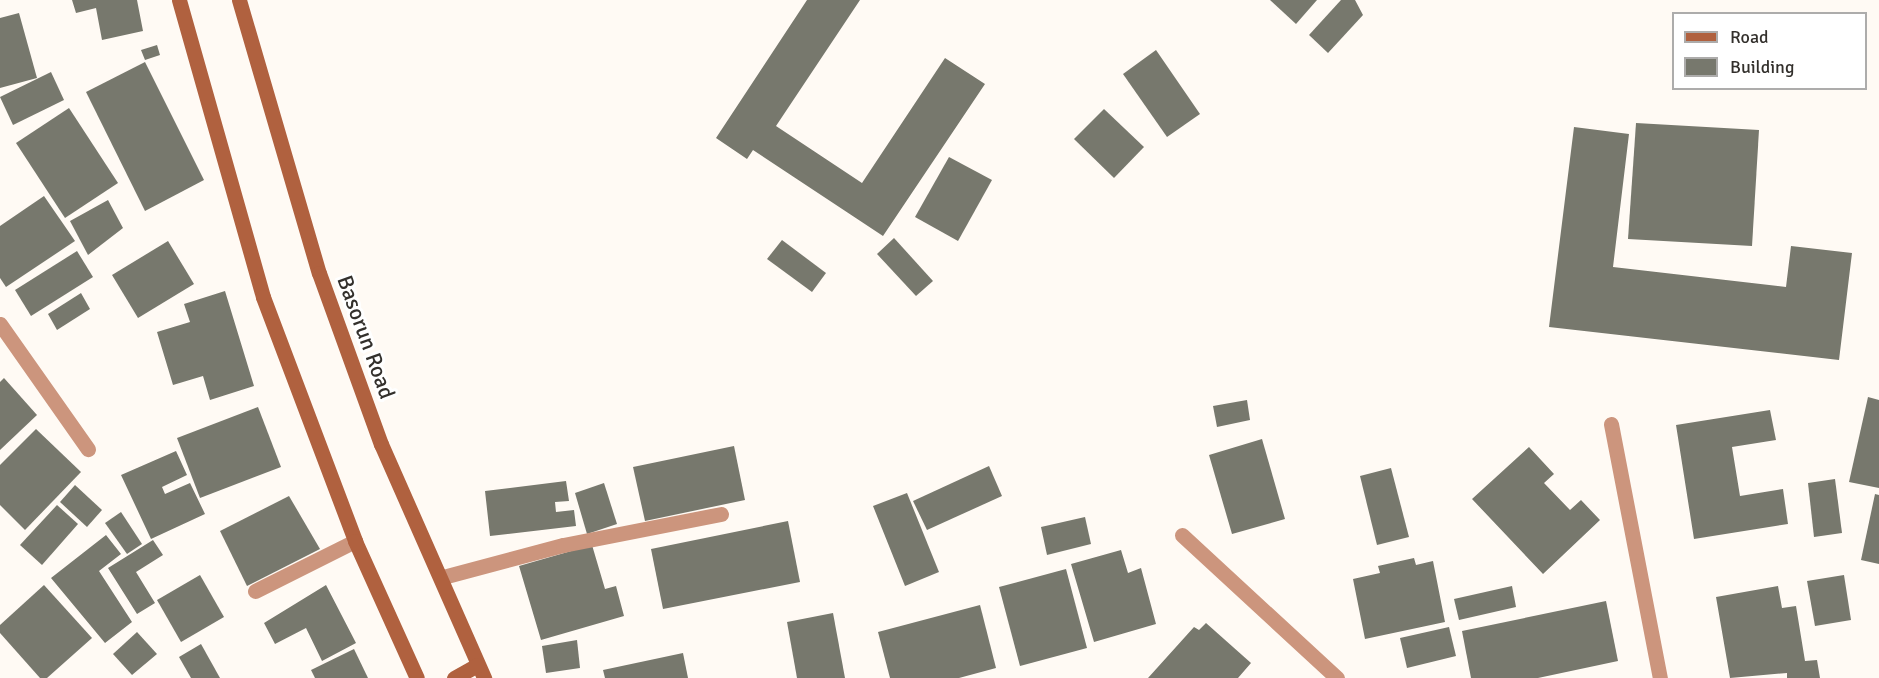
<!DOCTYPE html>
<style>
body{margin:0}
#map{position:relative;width:1879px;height:678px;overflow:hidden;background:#fffaf4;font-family:Signika,sans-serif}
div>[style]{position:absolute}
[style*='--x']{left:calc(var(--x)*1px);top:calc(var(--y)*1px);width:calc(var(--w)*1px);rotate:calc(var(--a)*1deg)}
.building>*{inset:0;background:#77786d}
.minor>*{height:15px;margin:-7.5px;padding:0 7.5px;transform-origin:7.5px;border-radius:7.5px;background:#cc957d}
.secondary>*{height:15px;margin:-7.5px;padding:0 7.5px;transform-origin:7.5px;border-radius:7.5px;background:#b0613f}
span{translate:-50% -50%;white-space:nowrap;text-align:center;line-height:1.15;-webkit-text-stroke:6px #fff;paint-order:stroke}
.street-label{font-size:22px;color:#33302c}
.legend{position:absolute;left:1672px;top:12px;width:195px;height:78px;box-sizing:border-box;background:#fff;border:2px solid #adacab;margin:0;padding:8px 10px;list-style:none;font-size:18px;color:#33302c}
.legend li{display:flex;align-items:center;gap:12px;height:30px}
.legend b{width:30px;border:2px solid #adacab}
</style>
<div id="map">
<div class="building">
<i style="clip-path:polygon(72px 0,137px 0,143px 31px,102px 40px,96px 8px,76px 13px)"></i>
<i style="clip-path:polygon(807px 0,860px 0,776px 126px,862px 183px,945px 58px,985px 84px,883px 236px,753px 150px,747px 159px,716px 138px)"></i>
<i style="clip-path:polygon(1270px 0,1317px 0,1296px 24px)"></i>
<i style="clip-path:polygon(1341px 0,1355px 0,1363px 15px,1328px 53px,1309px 35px)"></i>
<i style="clip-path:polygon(19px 13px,37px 78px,0 88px,0 18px)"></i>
<i style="clip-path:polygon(157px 45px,160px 55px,145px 60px,141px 50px)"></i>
<i style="clip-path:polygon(1156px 50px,1200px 114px,1167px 137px,1123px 74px)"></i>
<i style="clip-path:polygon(145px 62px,204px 180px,145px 211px,86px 92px)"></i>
<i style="clip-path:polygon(51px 72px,64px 100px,13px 125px,0 97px)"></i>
<i style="clip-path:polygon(69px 108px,118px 183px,65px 218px,16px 143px)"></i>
<i style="clip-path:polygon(1104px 109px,1144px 147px,1114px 178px,1074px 139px)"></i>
<i style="clip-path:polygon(1636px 123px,1759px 130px,1752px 246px,1628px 239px)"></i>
<i style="clip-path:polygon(1574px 127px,1629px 134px,1613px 267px,1786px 287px,1791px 246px,1852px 253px,1839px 360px,1549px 327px)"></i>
<i style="clip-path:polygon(949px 157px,992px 180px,958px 241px,915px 217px)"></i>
<i style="clip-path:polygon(44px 196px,75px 241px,6px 287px,0 278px,0 226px)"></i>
<i style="clip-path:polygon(108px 200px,123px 228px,88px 255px,70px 221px)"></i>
<i style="clip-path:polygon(894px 238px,933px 281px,916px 296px,877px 254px)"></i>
<i style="clip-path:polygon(782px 240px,826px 273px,812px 292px,767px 259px)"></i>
<i style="clip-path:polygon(168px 241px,194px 284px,138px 318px,112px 275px)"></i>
<i style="clip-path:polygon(77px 251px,93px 277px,31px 316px,15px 290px)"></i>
<i style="clip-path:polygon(225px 291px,254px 386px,210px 400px,203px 376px,173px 385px,157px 332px,190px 322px,184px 304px)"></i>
<i style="clip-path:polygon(81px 293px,90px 309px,57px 330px,48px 314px)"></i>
<i style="clip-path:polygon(4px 378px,37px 415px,0 450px,0 382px)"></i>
<i style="clip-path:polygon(1868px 397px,1879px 400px,1879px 488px,1849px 482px)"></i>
<i style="clip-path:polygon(1247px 400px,1250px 420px,1217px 427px,1213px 406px)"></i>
<i style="clip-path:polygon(258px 407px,281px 467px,200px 498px,177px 438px)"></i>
<i style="clip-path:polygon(1770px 410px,1776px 440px,1732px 447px,1740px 496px,1783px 489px,1788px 524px,1694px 539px,1676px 425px)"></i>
<i style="clip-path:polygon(36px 429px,81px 472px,25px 530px,0 505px,0 465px)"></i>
<i style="clip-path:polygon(1262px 439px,1285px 519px,1232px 534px,1209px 455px)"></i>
<i style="clip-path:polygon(734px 446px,745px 500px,645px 521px,633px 467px)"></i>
<i style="clip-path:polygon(1529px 447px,1554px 474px,1544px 483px,1570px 510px,1581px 500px,1600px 520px,1543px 574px,1472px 499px)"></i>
<i style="clip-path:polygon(176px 451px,187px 475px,162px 487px,165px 494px,190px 483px,205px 514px,151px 539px,121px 475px)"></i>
<i style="clip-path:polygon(989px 466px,1002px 496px,927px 530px,913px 501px)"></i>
<i style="clip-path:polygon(1391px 468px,1409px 537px,1377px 545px,1360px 476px)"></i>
<i style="clip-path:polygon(1835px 479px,1842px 533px,1814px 537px,1808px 483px)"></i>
<i style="clip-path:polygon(566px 481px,569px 501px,555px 502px,556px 512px,574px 510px,576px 526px,490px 536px,485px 491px)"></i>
<i style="clip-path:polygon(604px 483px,617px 524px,587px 534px,575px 493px)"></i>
<i style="clip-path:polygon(75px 485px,102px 510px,87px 527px,60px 502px)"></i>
<i style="clip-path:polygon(907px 493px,939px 572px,905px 586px,873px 506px)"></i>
<i style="clip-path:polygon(1875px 494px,1879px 495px,1879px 564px,1861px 560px)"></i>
<i style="clip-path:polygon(289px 496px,320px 549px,247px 586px,220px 531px)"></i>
<i style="clip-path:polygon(57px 505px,78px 524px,42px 565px,20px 545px)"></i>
<i style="clip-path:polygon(121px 512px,142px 544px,127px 554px,105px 523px)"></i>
<i style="clip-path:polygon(1085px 517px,1091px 544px,1047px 555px,1041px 527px)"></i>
<i style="clip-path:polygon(788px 521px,800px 582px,663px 609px,651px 549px)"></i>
<i style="clip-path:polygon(106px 535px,121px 554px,99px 571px,132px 622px,105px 643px,51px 578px)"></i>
<i style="clip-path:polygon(153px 540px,163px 555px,136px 572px,155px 603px,137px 614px,108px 568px)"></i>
<i style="clip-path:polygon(592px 545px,605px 589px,616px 586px,624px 616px,541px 640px,519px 566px)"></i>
<i style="clip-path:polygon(1121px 550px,1128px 573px,1141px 568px,1156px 624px,1094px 642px,1071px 564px)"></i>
<i style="clip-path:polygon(1414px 558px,1416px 565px,1433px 561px,1445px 622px,1365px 639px,1353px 579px,1380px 573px,1378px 566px)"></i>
<i style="clip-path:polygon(1066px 569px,1087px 648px,1020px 666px,999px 587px)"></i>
<i style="clip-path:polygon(200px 575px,224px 617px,181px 642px,157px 600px)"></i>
<i style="clip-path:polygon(1844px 575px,1851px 620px,1815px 626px,1807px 581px)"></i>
<i style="clip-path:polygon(44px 585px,92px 638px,47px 678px,40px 678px,0 633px,0 625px)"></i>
<i style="clip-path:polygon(326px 585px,356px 643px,322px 661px,306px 628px,275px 644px,264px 623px)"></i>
<i style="clip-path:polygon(1512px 586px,1516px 607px,1459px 620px,1454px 599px)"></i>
<i style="clip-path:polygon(1778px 586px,1782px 608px,1796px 606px,1805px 661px,1817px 660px,1820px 678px,1787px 678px,1787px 673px,1730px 678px,1716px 597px)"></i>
<i style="clip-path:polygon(1606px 601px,1618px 661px,1538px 678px,1471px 678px,1462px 631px)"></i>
<i style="clip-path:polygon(980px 605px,996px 668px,959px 678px,890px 678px,878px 632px)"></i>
<i style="clip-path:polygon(833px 613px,845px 678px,797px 678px,787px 622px)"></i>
<i style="clip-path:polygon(1206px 623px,1251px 663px,1238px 678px,1148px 678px,1194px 627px,1199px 630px)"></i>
<i style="clip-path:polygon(1449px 627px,1456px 656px,1407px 668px,1400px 638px)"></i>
<i style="clip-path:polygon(137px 632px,157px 654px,132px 675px,113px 654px)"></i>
<i style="clip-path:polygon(577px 640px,580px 668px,546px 673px,542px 646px)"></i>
<i style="clip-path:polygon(201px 644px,220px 678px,191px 678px,179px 657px)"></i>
<i style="clip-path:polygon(354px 649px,368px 678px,315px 678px,311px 670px)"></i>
<i style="clip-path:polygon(683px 653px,688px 678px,605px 678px,603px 670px)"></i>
</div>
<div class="minor">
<i style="--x:0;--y:324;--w:153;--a:54.9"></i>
<i style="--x:1611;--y:424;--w:259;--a:79.1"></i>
<i style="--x:1182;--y:535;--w:211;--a:42.7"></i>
<i style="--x:443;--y:577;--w:124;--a:-14.9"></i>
<i style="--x:563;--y:545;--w:161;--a:-11.1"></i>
<i style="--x:255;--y:591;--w:112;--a:-26.6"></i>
</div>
<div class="secondary">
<i style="--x:179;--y:0;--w:309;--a:74.2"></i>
<i style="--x:263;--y:297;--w:261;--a:69.3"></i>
<i style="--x:355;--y:541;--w:150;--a:65.7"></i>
<i style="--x:239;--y:0;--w:284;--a:73.7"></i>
<i style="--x:319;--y:273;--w:182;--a:70.1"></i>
<i style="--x:381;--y:444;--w:256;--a:66.2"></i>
<i style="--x:454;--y:678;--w:26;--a:-29"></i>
</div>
<div class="street-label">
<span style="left:366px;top:337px;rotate:70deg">Basorun Road</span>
</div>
<ul class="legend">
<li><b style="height:8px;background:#b0613f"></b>Road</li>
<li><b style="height:16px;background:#77786d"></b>Building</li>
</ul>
</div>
